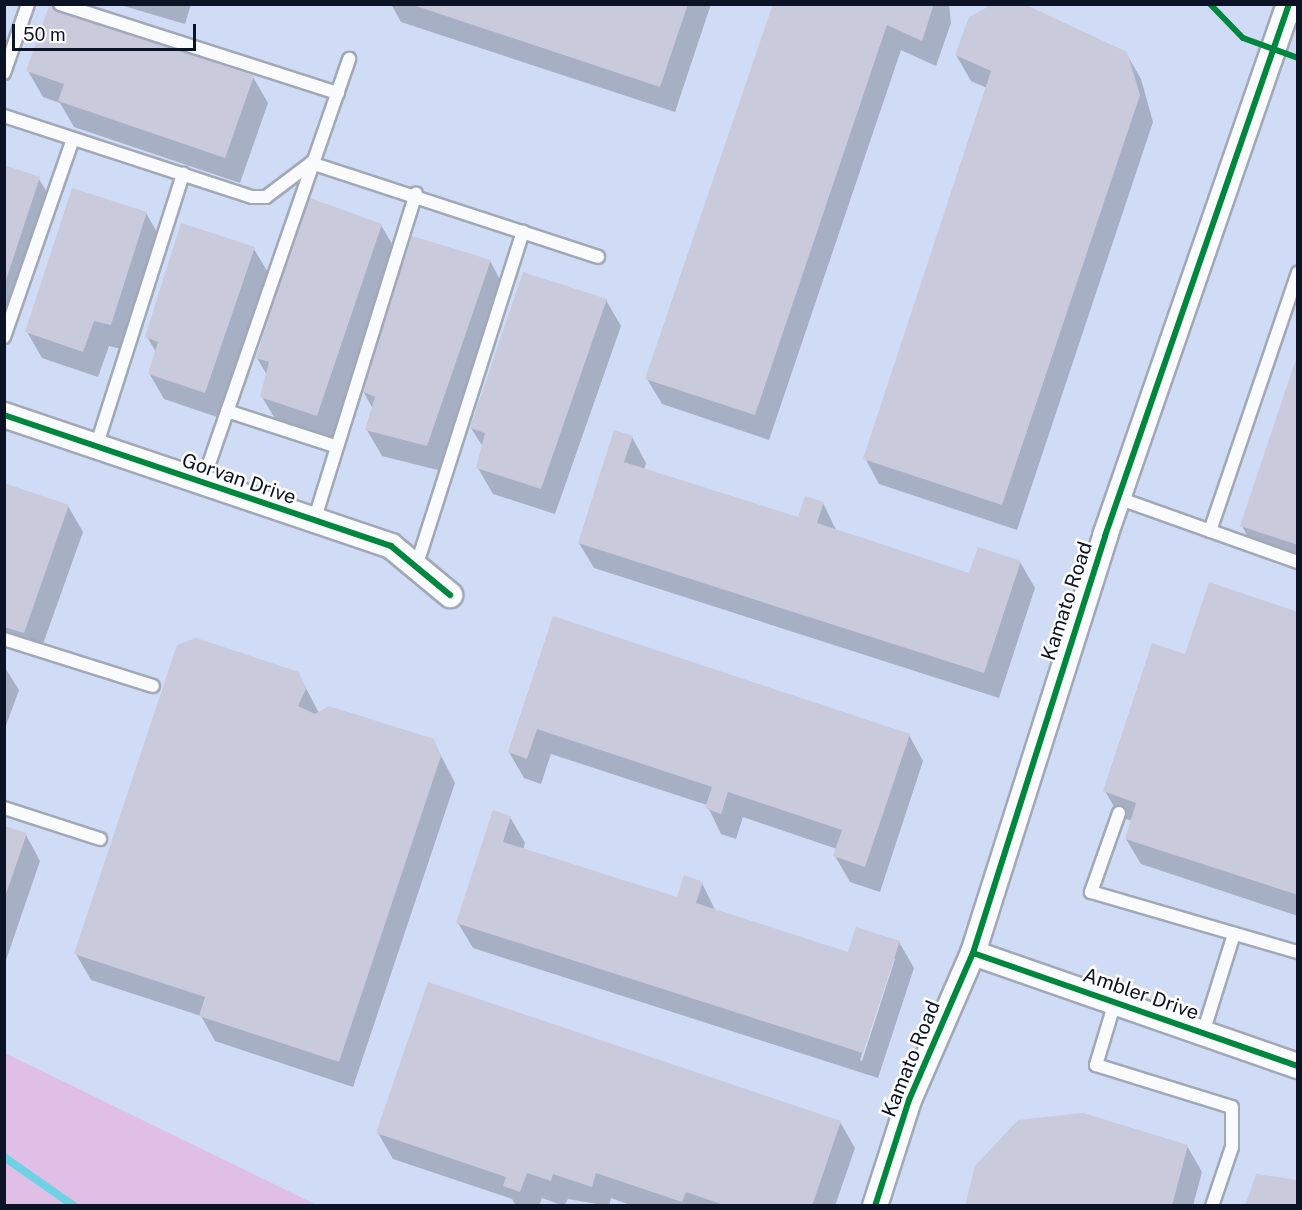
<!DOCTYPE html>
<style>
body{margin:0}
#map{position:relative;width:1302px;height:1210px;overflow:hidden;background:#dce2ee;font-family:"Public Sans",sans-serif}
div>[style]{position:absolute}
[style*='--x']{left:calc(var(--x)*1px);top:calc(var(--y)*1px);width:calc(var(--w)*1px);rotate:calc(var(--a)*1deg)}
.built>*{inset:0;background:#d0dbf5}
.green>*{inset:0;background:#e0bfe7}
.shadow>*{inset:0;background:#0003}
.stream>*{height:8px;margin:-4px;padding:0 4px;transform-origin:4px;border-radius:4px;background:#6fd2e2}
.building>*{inset:0;background:#c9cadb}
.roads{filter:drop-shadow(2px 0 #a1a8b7) drop-shadow(-2px 0 #a1a8b7) drop-shadow(0 2px #a1a8b7) drop-shadow(0 -2px #a1a8b7)}
.lane>*{height:12px;margin:-6px;padding:0 6px;transform-origin:6px;border-radius:6px;background:#fafbfc}
.street>*{height:24px;margin:-12px;padding:0 12px;transform-origin:12px;border-radius:12px;background:#fafbfc}
.secondary>*{height:33px;margin:-16.5px;padding:0 16.5px;transform-origin:16.5px;border-radius:16.5px;background:#fafbfc}
.cycleway>*{height:6px;margin:-3px;padding:0 3px;transform-origin:3px;border-radius:3px;background:#00873e}
span{translate:-50% -50%;white-space:nowrap;text-align:center;line-height:1.15;-webkit-text-stroke:5px #fff;paint-order:stroke}
.street-label{font-size:20px;color:#0c1326}
.frame{position:absolute;inset:0;border:6px solid #0c1326;pointer-events:none}
.scale{position:absolute;left:12px;top:24px;width:184px;height:27px;box-sizing:border-box;border:3px solid #0c1326;border-top:0;padding-left:8px;font-size:18px;line-height:21px;white-space:nowrap;color:#0c1326;-webkit-text-stroke:4px #fff;paint-order:stroke}
</style>
<div id="map">
<div class="built">
<i style="clip-path:polygon(4px 5px,1297px 5px,1297px 1205px,317px 1205px,5px 1053px)"></i>
</div>
<div class="green">
<i style="clip-path:polygon(5px 1053px,317px 1205px,5px 1205px)"></i>
</div>
<div class="shadow">
<i style="clip-path:polygon(117px 4px,191px 4px,185px 24px)"></i>
<i style="clip-path:polygon(391px 4px,711px 4px,675px 112px,401px 22px)"></i>
<i style="clip-path:polygon(775px 4px,949px 4px,951px 23px,936px 66px,901px 50px,769px 440px,662px 404px,647px 379px)"></i>
<i style="clip-path:polygon(1126px 53px,1141px 79px,1153px 122px,1017px 530px,879px 484px,865px 458px,987px 88px,971px 81px,956px 55px)"></i>
<i style="clip-path:polygon(28px 71px,253px 77px,268px 103px,240px 183px,74px 127px,60px 103px,43px 97px)"></i>
<i style="clip-path:polygon(4px 166px,39px 179px,54px 204px,17px 315px,4px 312px)"></i>
<i style="clip-path:polygon(146px 213px,161px 239px,126px 350px,109px 346px,98px 377px,42px 358px,27px 332px)"></i>
<i style="clip-path:polygon(381px 225px,396px 251px,331px 441px,277px 422px,262px 397px,267px 375px,257px 358px)"></i>
<i style="clip-path:polygon(254px 249px,269px 274px,220px 418px,164px 399px,149px 373px,156px 352px,147px 337px)"></i>
<i style="clip-path:polygon(490px 261px,504px 287px,442px 471px,382px 456px,367px 430px,373px 409px,363px 391px)"></i>
<i style="clip-path:polygon(606px 300px,621px 326px,555px 514px,493px 494px,478px 468px,483px 447px,471px 428px)"></i>
<i style="clip-path:polygon(1298px 360px,1298px 560px,1253px 546px,1242px 526px)"></i>
<i style="clip-path:polygon(632px 437px,646px 463px,644px 470px,799px 519px,823px 503px,837px 532px,970px 574px,1020px 562px,1035px 588px,999px 698px,594px 568px,579px 543px)"></i>
<i style="clip-path:polygon(4px 485px,68px 506px,83px 532px,38px 658px,4px 647px)"></i>
<i style="clip-path:polygon(1298px 614px,1298px 916px,1141px 864px,1126px 839px,1132px 821px,1120px 817px,1105px 791px,1186px 656px)"></i>
<i style="clip-path:polygon(554px 618px,909px 735px,923px 761px,880px 892px,850px 882px,835px 856px,837px 849px,743px 817px,736px 839px,721px 834px,707px 805px,551px 754px,541px 784px,524px 778px,509px 752px)"></i>
<i style="clip-path:polygon(4px 666px,19px 690px,4px 731px)"></i>
<i style="clip-path:polygon(298px 673px,319px 713px,433px 740px,455px 783px,353px 1087px,215px 1041px,201px 1016px,91px 980px,76px 954px)"></i>
<i style="clip-path:polygon(evenodd,510px 817px,525px 843px,523px 850px,678px 899px,702px 883px,716px 912px,849px 954px,899px 942px,914px 968px,878px 1078px,473px 948px,458px 923px,510px 817px,892px 959px,895px 959px,862px 1061px,860px 1060px,892px 959px)"></i>
<i style="clip-path:polygon(4px 827px,26px 835px,40px 861px,4px 966px)"></i>
<i style="clip-path:polygon(840px 1122px,855px 1148px,835px 1206px,633px 1206px,611px 1198px,609px 1206px,568px 1199px,564px 1206px,542px 1198px,539px 1206px,516px 1206px,512px 1199px,393px 1159px,378px 1133px)"></i>
<i style="clip-path:polygon(1187px 1146px,1202px 1172px,1193px 1206px,966px 1206px)"></i>
</div>
<div class="stream">
<i style="--x:4;--y:1157;--w:85;--a:35"></i>
</div>
<div class="building">
<i style="clip-path:polygon(410px 4px,688px 4px,660px 87px)"></i>
<i style="clip-path:polygon(773px 4px,934px 4px,922px 41px,887px 25px,755px 415px,645px 379px)"></i>
<i style="clip-path:polygon(993px 4px,1024px 4px,1127px 52px,1140px 95px,1002px 505px,863px 459px,991px 71px,955px 55px,969px 17px)"></i>
<i style="clip-path:polygon(49px 6px,254px 76px,225px 158px,58px 101px,64px 84px,26px 71px)"></i>
<i style="clip-path:polygon(4px 165px,40px 177px,5px 283px,4px 283px)"></i>
<i style="clip-path:polygon(72px 188px,147px 212px,111px 325px,94px 321px,83px 352px,25px 332px)"></i>
<i style="clip-path:polygon(307px 197px,382px 224px,317px 416px,260px 397px,269px 362px,256px 358px)"></i>
<i style="clip-path:polygon(181px 223px,255px 247px,205px 393px,148px 374px,158px 342px,145px 337px)"></i>
<i style="clip-path:polygon(412px 236px,491px 260px,427px 446px,365px 430px,375px 397px,361px 391px)"></i>
<i style="clip-path:polygon(523px 272px,607px 299px,541px 489px,476px 468px,485px 433px,470px 428px)"></i>
<i style="clip-path:polygon(1297px 356px,1298px 356px,1298px 545px,1240px 526px)"></i>
<i style="clip-path:polygon(614px 430px,633px 436px,624px 462px,798px 517px,805px 496px,824px 502px,817px 523px,969px 573px,978px 547px,1021px 561px,984px 673px,578px 543px)"></i>
<i style="clip-path:polygon(4px 483px,69px 505px,24px 633px,4px 627px)"></i>
<i style="clip-path:polygon(1209px 582px,1298px 612px,1298px 895px,1125px 839px,1136px 803px,1103px 791px,1152px 643px,1185px 654px)"></i>
<i style="clip-path:polygon(553px 616px,910px 734px,865px 867px,833px 856px,842px 830px,728px 792px,721px 814px,705px 808px,712px 787px,537px 729px,527px 759px,508px 752px)"></i>
<i style="clip-path:polygon(196px 638px,299px 672px,306px 689px,298px 706px,315px 714px,329px 706px,434px 739px,441px 756px,339px 1062px,199px 1016px,205px 997px,74px 954px,177px 645px)"></i>
<i style="clip-path:polygon(493px 810px,511px 816px,503px 842px,677px 897px,684px 875px,703px 882px,696px 903px,848px 952px,856px 927px,900px 941px,863px 1053px,456px 923px)"></i>
<i style="clip-path:polygon(4px 826px,27px 833px,5px 897px,4px 897px)"></i>
<i style="clip-path:polygon(428px 982px,841px 1121px,812px 1206px,727px 1206px,686px 1192px,682px 1202px,596px 1173px,592px 1187px,553px 1174px,551px 1181px,527px 1173px,520px 1192px,503px 1186px,506px 1177px,376px 1133px)"></i>
<i style="clip-path:polygon(1083px 1113px,1188px 1145px,1172px 1206px,965px 1206px,975px 1166px,1018px 1120px)"></i>
<i style="clip-path:polygon(1256px 1174px,1298px 1180px,1298px 1206px,1245px 1206px)"></i>
</div>
<div class="roads">
<div class="lane">
<i style="--x:60;--y:4;--w:292;--a:17.8"></i>
<i style="--x:4;--y:73;--w:73;--a:-70.8"></i>
<i style="--x:4;--y:116;--w:261;--a:18.1"></i>
<i style="--x:252;--y:197;--w:14;--a:0"></i>
<i style="--x:266;--y:197;--w:56;--a:-37.1"></i>
<i style="--x:311;--y:163;--w:302;--a:18.1"></i>
<i style="--x:4;--y:337;--w:210;--a:-70.8"></i>
<i style="--x:227;--y:411;--w:114;--a:18"></i>
<i style="--x:96;--y:447;--w:287;--a:-72.3"></i>
<i style="--x:202;--y:484;--w:450;--a:-70.9"></i>
<i style="--x:1118;--y:498;--w:191;--a:19.6"></i>
<i style="--x:314;--y:521;--w:343;--a:-72.7"></i>
<i style="--x:1210;--y:531;--w:273;--a:-71.2"></i>
<i style="--x:416;--y:567;--w:352;--a:-72.3"></i>
<i style="--x:4;--y:639;--w:156;--a:17.5"></i>
<i style="--x:4;--y:808;--w:101;--a:17.9"></i>
<i style="--x:1119;--y:813;--w:84;--a:109.5"></i>
<i style="--x:1091;--y:892;--w:216;--a:16.2"></i>
<i style="--x:1115;--y:1002;--w:66;--a:106.8"></i>
<i style="--x:1096;--y:1065;--w:142;--a:17.2"></i>
<i style="--x:1232;--y:1107;--w:40;--a:90"></i>
<i style="--x:1232;--y:1147;--w:62;--a:108.7"></i>
<i style="--x:1203;--y:1033;--w:104;--a:-72.6"></i>
</div>
<div class="street">
<i style="--x:4;--y:415;--w:409;--a:18.7"></i>
<i style="--x:391;--y:546;--w:77;--a:39.7"></i>
<i style="--x:973;--y:953;--w:344;--a:19.2"></i>
<i style="--x:875;--y:1206;--w:111;--a:-72.2"></i>
<i style="--x:909;--y:1100;--w:160;--a:-66.5"></i>
<i style="--x:973;--y:953;--w:437;--a:-72.4"></i>
<i style="--x:1105;--y:536;--w:563;--a:-70.92"></i>
</div>
<div class="secondary">
<i style="--x:1294;--y:4;--w:4;--a:27"></i>
</div>
</div>
<div class="cycleway">
<i style="--x:1210;--y:4;--w:47;--a:45.9"></i>
<i style="--x:1243;--y:38;--w:59;--a:20"></i>
<i style="--x:4;--y:415;--w:409;--a:18.7"></i>
<i style="--x:391;--y:546;--w:77;--a:39.7"></i>
<i style="--x:973;--y:953;--w:344;--a:19.2"></i>
<i style="--x:875;--y:1206;--w:111;--a:-72.2"></i>
<i style="--x:909;--y:1100;--w:160;--a:-66.5"></i>
<i style="--x:973;--y:953;--w:437;--a:-72.4"></i>
<i style="--x:1105;--y:536;--w:563;--a:-70.92"></i>
</div>
<div class="street-label">
<span style="left:239px;top:479px;rotate:19deg">Gorvan Drive</span>
<span style="left:1067px;top:601px;rotate:-72deg">Kamato Road</span>
<span style="left:1141px;top:994px;rotate:19deg">Ambler Drive</span>
<span style="left:911px;top:1059px;rotate:-68deg">Kamato Road</span>
</div>
<div class="frame"></div>
<div class="scale">50 m</div>
</div>
